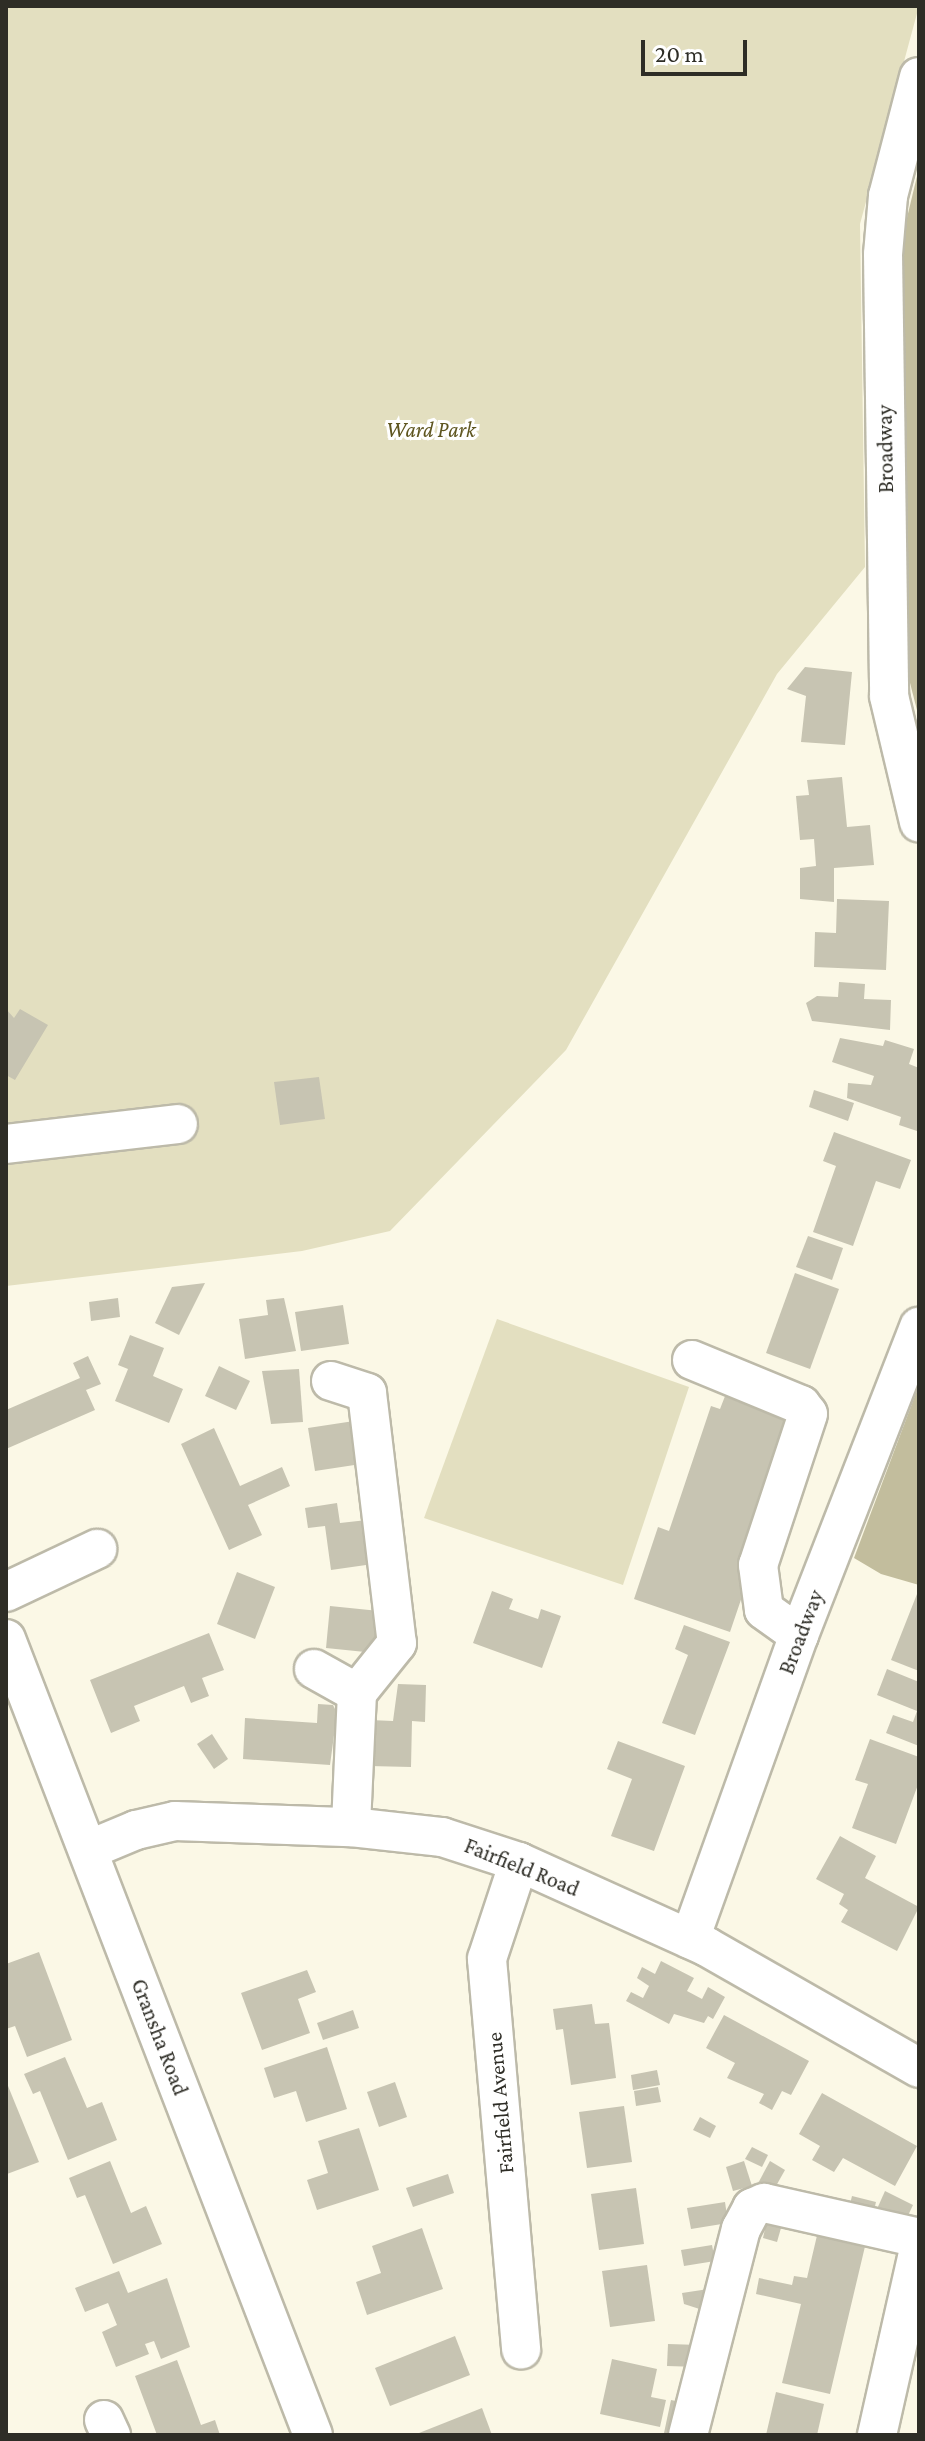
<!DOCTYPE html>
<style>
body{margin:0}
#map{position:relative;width:925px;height:2441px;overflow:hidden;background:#fbf8e6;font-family:"Crimson Pro",serif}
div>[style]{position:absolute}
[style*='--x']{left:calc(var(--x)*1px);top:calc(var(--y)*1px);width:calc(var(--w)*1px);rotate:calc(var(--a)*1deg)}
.green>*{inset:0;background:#e3dfc0}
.forest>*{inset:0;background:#c2bd9d}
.building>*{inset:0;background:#c7c4b2}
.roads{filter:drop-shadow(2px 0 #bdbaa9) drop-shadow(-2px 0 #bdbaa9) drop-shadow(0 2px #bdbaa9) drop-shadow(0 -2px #bdbaa9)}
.minor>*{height:38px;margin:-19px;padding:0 19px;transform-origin:19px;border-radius:19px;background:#fff}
span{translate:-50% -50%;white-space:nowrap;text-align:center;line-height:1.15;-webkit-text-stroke:6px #fff;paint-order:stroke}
.park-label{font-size:22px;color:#5e551f;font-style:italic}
.street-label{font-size:22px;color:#2e2d26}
.frame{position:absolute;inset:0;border:8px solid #2e2d26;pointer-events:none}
.scale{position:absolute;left:641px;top:40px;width:106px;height:36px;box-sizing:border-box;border:4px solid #2e2d26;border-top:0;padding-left:10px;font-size:24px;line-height:28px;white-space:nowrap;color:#2e2d26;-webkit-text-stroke:6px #fff;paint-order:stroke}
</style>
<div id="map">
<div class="green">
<i style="clip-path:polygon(6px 6px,919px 6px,860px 224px,865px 567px,777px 674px,566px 1050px,390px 1231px,302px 1251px,6px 1286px)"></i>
<i style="clip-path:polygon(497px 1319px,689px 1387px,623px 1585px,424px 1518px)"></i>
</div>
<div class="forest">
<i style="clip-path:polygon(919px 168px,919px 718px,909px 679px,894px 367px,904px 230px)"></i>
<i style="clip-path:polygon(919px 1385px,919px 1585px,881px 1574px,854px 1558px)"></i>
</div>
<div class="building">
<i style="clip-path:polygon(805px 667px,852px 672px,845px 745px,801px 742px,806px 696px,787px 689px)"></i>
<i style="clip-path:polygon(842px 777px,847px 827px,870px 825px,874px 865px,834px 868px,834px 902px,800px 899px,800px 868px,816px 866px,814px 839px,800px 840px,796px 796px,809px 795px,807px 780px)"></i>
<i style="clip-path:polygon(837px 899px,889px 901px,886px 970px,814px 967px,815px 932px,836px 933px)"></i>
<i style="clip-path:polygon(839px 982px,865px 984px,864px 999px,891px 1000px,890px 1030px,812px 1021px,806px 1003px,817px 996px,838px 997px)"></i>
<i style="clip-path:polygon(6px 1009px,14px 1018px,20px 1009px,48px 1025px,15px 1080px,6px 1075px)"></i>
<i style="clip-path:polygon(840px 1038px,883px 1046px,885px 1040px,914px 1049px,909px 1064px,919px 1068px,917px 1131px,899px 1125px,901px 1117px,847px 1098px,848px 1083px,871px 1085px,874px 1076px,832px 1062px)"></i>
<i style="clip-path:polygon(319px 1077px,325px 1119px,280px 1125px,274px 1082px)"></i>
<i style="clip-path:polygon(814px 1090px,854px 1103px,848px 1121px,809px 1107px)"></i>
<i style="clip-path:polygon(834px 1132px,911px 1160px,900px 1189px,876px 1181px,853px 1246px,813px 1232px,836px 1166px,823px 1161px)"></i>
<i style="clip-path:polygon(808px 1236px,843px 1248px,832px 1280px,796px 1267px)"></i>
<i style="clip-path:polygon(795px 1273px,839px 1289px,810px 1369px,766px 1353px)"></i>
<i style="clip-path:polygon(205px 1283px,179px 1335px,155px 1323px,172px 1287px)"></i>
<i style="clip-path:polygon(118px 1298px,120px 1317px,91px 1321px,89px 1302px)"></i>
<i style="clip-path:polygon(284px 1298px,296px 1351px,245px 1359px,239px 1319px,268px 1315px,266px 1300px)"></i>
<i style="clip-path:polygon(343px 1305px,349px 1344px,301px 1351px,295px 1312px)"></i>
<i style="clip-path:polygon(130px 1335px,164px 1348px,153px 1376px,183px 1389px,169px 1423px,115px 1401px,128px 1369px,118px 1365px)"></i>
<i style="clip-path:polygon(88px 1356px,101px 1384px,86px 1390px,95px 1410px,6px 1449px,6px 1410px,80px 1378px,73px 1363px)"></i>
<i style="clip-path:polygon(219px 1366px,250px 1381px,236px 1410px,205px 1396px)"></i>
<i style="clip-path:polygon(299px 1369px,303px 1422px,271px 1424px,262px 1371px)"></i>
<i style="clip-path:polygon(727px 1391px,792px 1421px,740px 1576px,748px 1579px,730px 1632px,634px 1599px,658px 1527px,669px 1531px,711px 1406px,720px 1409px)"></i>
<i style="clip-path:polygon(354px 1421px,361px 1464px,315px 1471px,308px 1428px)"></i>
<i style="clip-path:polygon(214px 1428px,240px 1486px,282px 1467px,290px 1486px,248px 1505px,262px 1535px,229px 1550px,181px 1444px)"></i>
<i style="clip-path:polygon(337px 1503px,340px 1523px,367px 1520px,373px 1564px,331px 1570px,325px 1526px,308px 1528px,305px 1508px)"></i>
<i style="clip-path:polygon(237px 1572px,275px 1587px,255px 1639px,217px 1624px)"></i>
<i style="clip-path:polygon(492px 1591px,513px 1599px,509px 1609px,538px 1619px,541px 1609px,561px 1616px,542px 1668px,473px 1643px)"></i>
<i style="clip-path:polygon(917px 1594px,919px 1595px,919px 1671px,891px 1660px)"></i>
<i style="clip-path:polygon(330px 1606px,379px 1611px,375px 1653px,326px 1648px)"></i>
<i style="clip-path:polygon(684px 1625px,730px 1642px,695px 1735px,662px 1723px,688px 1655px,675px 1649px)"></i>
<i style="clip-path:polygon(209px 1633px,224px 1670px,202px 1678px,209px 1696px,191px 1703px,184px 1686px,134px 1706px,140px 1721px,111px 1733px,90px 1680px)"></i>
<i style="clip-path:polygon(887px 1669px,919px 1682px,919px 1746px,886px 1733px,893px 1715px,913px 1722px,917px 1711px,877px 1695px)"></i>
<i style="clip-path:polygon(398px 1684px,426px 1685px,425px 1722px,412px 1721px,411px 1767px,369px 1766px,370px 1720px,393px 1721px)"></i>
<i style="clip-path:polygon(318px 1704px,333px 1705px,337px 1713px,330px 1765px,243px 1759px,245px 1718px,317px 1723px)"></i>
<i style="clip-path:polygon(212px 1734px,228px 1759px,214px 1769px,197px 1744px)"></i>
<i style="clip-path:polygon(870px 1739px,919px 1757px,919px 1782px,896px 1844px,852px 1828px,868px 1784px,855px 1780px)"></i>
<i style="clip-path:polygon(618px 1741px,685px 1766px,654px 1851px,611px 1836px,632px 1779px,607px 1769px)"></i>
<i style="clip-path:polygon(840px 1836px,876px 1856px,865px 1878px,919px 1907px,897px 1951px,841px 1922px,848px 1910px,839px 1904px,844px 1894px,816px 1879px)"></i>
<i style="clip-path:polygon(39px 1952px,72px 2040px,27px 2057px,15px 2026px,6px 2029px,6px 1964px)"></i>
<i style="clip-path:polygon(661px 1961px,694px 1978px,687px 1991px,702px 1999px,708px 1987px,725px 1997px,713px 2019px,708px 2016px,704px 2023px,674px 2014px,669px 2024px,626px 2001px,631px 1992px,643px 1998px,649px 1986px,637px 1978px,642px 1967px,655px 1974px)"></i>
<i style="clip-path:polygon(307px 1970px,316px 1992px,298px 1999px,310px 2033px,262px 2050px,241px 1993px)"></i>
<i style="clip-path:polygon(592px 2004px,595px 2024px,609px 2023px,616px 2078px,571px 2085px,563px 2029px,556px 2030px,553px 2009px)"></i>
<i style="clip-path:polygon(353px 2010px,359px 2028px,323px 2040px,317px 2023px)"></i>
<i style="clip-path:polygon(724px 2015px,809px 2061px,791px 2095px,782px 2091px,772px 2110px,759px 2103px,764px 2094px,727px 2078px,735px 2063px,706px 2048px)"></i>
<i style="clip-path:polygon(327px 2047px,347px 2109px,306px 2122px,296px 2091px,274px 2098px,264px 2068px)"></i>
<i style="clip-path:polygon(65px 2057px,87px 2108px,102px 2102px,117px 2140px,68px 2160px,40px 2091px,33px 2094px,24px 2074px)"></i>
<i style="clip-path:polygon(657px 2070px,660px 2085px,633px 2090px,631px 2075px)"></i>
<i style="clip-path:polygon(6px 2081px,39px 2162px,7px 2174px,6px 2171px)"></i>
<i style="clip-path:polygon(395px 2082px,407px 2117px,379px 2127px,367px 2092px)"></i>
<i style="clip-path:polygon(658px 2087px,661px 2102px,636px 2106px,634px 2091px)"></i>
<i style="clip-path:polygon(822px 2093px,917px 2146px,895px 2186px,843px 2158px,834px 2172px,812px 2160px,820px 2146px,799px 2134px)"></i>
<i style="clip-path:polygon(624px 2106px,632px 2162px,587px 2168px,579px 2112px)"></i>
<i style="clip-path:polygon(700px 2117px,716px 2126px,710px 2138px,693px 2130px)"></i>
<i style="clip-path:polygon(359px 2128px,379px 2190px,317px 2210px,307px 2180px,328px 2173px,318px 2141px)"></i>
<i style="clip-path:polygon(752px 2147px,768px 2155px,762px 2167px,745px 2159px)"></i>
<i style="clip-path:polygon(110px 2161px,131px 2213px,146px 2206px,162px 2244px,113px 2264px,85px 2195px,77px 2198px,69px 2178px)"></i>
<i style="clip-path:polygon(744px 2161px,752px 2186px,733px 2191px,726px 2167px)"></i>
<i style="clip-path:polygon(770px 2161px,785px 2170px,771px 2195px,756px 2187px)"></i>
<i style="clip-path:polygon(448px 2174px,454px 2193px,413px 2207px,406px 2188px)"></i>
<i style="clip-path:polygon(636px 2188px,644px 2244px,599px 2250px,591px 2194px)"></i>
<i style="clip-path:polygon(885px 2191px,913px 2205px,905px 2222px,877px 2209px)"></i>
<i style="clip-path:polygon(852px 2196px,876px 2202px,872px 2219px,848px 2212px)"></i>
<i style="clip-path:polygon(725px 2202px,728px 2223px,691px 2229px,687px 2208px)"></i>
<i style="clip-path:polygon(766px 2224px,781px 2228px,777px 2242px,763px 2238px)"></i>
<i style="clip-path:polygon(819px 2227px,867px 2238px,830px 2394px,782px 2383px,801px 2304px,756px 2294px,759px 2278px,792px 2285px,794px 2276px,807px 2278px)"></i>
<i style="clip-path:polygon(422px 2228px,443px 2289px,367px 2315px,356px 2282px,381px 2273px,372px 2246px)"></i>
<i style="clip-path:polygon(712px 2245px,715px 2261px,684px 2266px,681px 2250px)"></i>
<i style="clip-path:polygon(647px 2265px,655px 2321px,610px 2327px,602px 2271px)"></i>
<i style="clip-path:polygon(119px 2271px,128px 2293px,167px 2278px,190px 2347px,161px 2359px,154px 2341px,145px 2344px,149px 2354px,116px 2367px,102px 2332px,117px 2325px,108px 2303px,85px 2312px,75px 2288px)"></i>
<i style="clip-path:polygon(715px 2288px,712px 2313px,684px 2304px,682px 2293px)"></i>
<i style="clip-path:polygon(455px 2336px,470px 2375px,390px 2406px,375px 2368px)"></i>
<i style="clip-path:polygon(668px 2344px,700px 2345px,699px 2367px,667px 2366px)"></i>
<i style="clip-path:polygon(612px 2359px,657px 2369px,651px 2397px,666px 2400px,660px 2427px,600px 2414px)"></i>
<i style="clip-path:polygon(177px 2360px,201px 2425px,215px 2420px,220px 2435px,157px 2435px,135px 2376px)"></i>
<i style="clip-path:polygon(776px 2392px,824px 2404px,817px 2435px,766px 2435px)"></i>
<i style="clip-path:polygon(671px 2400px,690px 2404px,671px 2435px,664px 2433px)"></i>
<i style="clip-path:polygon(482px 2408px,492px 2435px,414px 2435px)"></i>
</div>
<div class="roads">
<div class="minor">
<i style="--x:919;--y:77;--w:123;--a:104.6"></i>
<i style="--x:888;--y:196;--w:58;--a:94.9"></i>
<i style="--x:883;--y:254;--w:442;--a:89.2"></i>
<i style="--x:889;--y:696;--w:130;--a:76.6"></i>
<i style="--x:6;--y:1144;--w:173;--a:-6.6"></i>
<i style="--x:692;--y:1360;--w:118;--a:22.4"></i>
<i style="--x:801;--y:1405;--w:11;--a:52"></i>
<i style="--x:808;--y:1414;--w:159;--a:108.3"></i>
<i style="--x:758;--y:1565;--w:45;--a:82.4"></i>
<i style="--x:764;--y:1610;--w:43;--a:35.5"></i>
<i style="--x:331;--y:1381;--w:38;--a:18"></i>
<i style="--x:367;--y:1393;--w:252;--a:83.2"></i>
<i style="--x:397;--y:1643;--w:64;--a:128.7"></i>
<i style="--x:357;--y:1693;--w:134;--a:92.6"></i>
<i style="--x:6;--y:1592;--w:101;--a:-25.3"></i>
<i style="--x:6;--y:1639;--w:853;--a:68.91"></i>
<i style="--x:314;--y:1669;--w:49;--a:29.2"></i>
<i style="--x:88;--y:1850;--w:52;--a:-22.6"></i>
<i style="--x:136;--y:1830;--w:40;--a:-13"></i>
<i style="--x:175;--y:1821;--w:176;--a:2"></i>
<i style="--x:351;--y:1827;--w:92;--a:6.3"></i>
<i style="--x:442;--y:1837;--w:81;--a:18"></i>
<i style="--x:519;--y:1862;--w:206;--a:24.3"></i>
<i style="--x:707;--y:1947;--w:244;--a:29.7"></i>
<i style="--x:519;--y:1862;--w:102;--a:108.3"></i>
<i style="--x:487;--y:1959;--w:392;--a:85"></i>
<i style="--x:690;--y:1939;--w:323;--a:-70.3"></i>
<i style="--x:799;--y:1635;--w:331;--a:-68.7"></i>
<i style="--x:104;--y:2420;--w:17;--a:65"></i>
<i style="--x:688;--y:2435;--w:213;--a:-75.6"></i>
<i style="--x:741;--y:2229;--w:24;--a:-62"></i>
<i style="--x:752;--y:2208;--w:13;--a:-23"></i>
<i style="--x:764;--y:2203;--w:159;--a:12.7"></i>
<i style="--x:877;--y:2435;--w:191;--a:-77.3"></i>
</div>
</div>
<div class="park-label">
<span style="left:431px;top:430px">Ward Park</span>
</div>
<div class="street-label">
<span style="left:885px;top:449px;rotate:-91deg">Broadway</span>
<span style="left:801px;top:1632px;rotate:-69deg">Broadway</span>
<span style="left:522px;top:1867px;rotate:22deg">Fairfield Road</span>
<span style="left:160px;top:2037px;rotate:69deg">Gransha Road</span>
<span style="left:500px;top:2103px;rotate:-95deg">Fairfield Avenue</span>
</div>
<div class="frame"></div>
<div class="scale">20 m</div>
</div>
